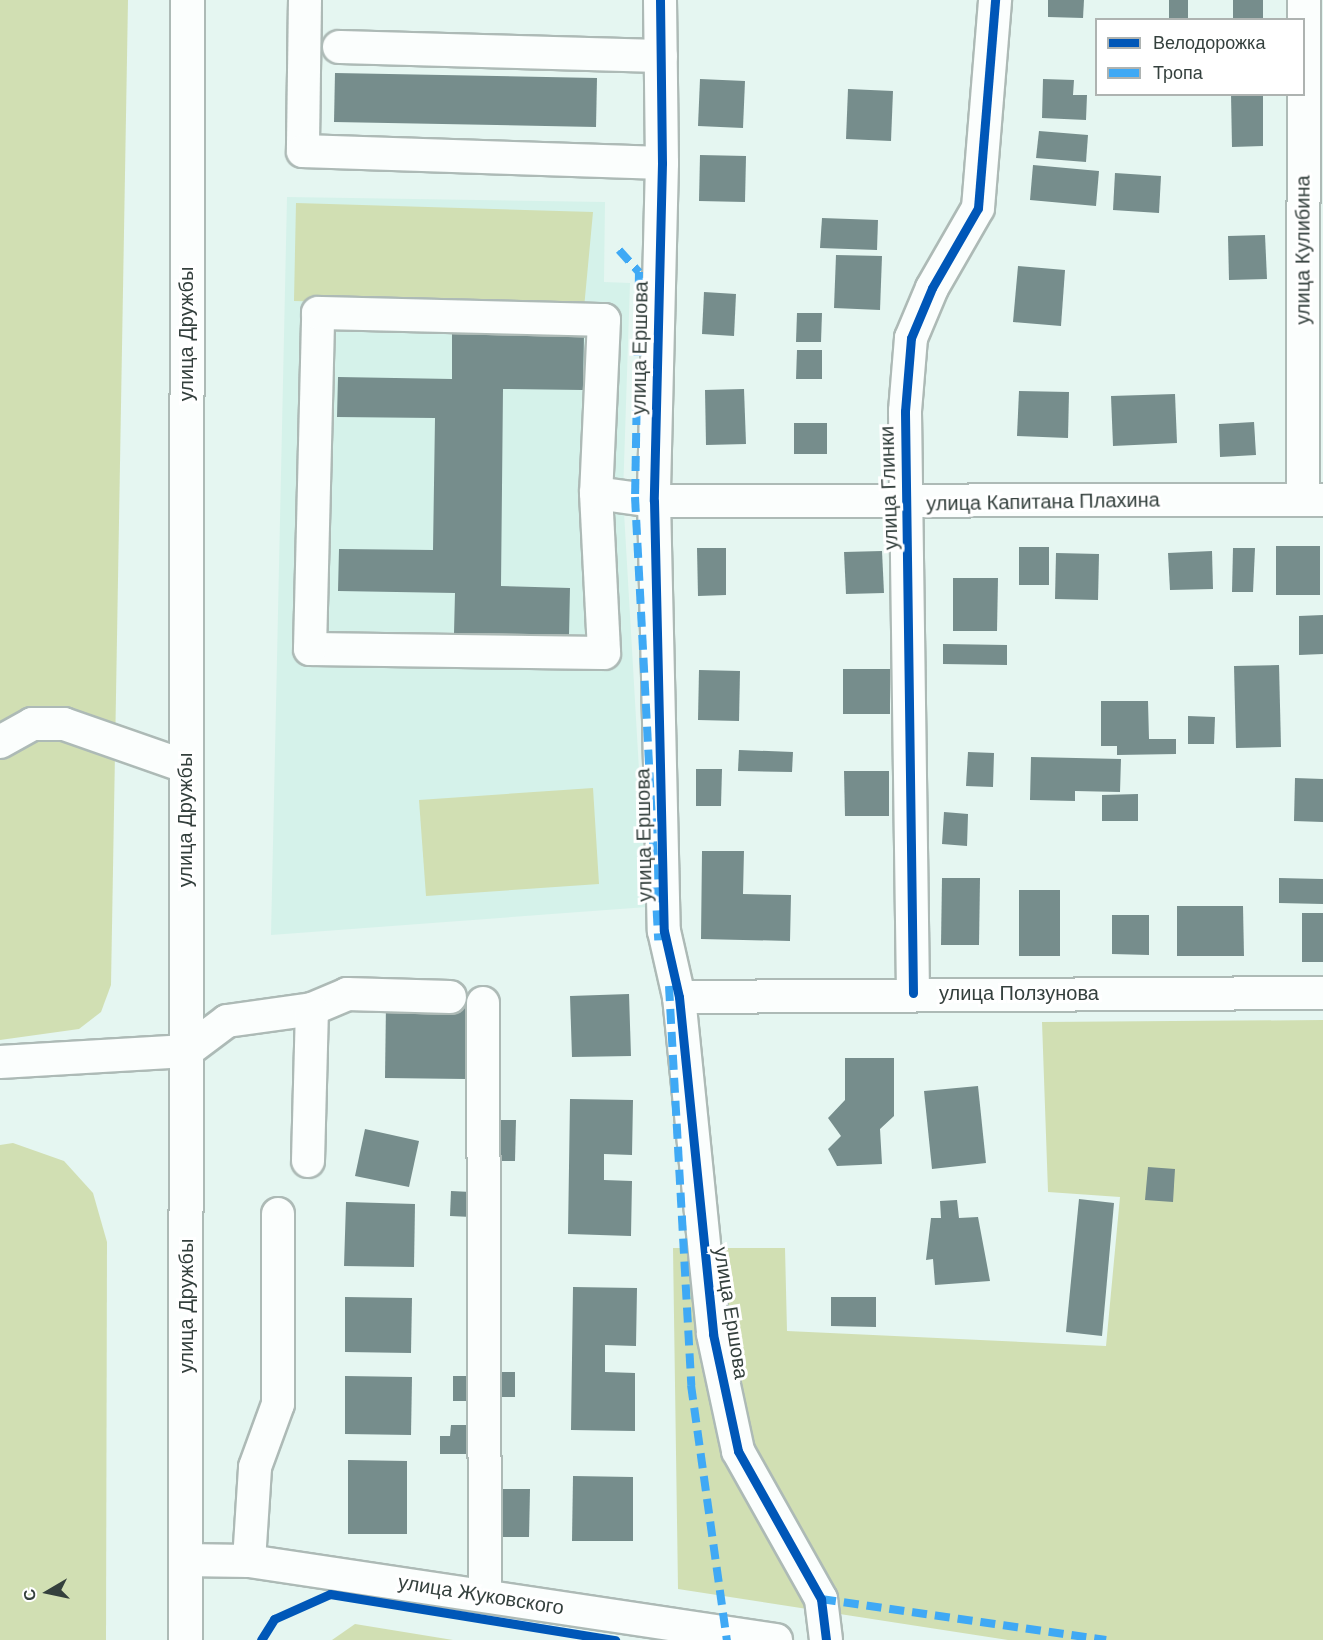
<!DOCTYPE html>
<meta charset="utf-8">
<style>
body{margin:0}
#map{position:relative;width:1323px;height:1640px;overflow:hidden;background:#e5f6f1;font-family:Helvetica,sans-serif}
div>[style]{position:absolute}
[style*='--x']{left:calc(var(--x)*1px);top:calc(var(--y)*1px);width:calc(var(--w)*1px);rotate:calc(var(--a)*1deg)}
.built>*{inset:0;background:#d5f2ea}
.green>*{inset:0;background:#d1dfb3}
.building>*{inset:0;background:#768d8c}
.roads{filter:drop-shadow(2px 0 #adbab6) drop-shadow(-2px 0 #adbab6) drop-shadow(0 2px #adbab6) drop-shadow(0 -2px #adbab6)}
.minor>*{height:32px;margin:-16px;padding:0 16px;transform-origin:16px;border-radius:16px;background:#fbfefd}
.major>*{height:33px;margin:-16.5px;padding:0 16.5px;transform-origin:16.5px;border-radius:16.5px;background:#fbfefd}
.quiet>*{height:8px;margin-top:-4px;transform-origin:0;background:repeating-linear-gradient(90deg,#3fa9f5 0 15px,transparent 0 23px)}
.cycleway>*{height:9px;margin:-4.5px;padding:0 4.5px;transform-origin:4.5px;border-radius:4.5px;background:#0057b8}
span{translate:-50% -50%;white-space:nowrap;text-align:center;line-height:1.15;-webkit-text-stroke:6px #fff;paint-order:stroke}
.street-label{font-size:20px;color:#34403d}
.legend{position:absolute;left:1095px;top:18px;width:210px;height:78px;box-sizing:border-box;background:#fff;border:2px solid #aeb3b1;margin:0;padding:8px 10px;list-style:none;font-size:18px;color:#34403d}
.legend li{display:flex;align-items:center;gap:12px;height:30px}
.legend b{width:30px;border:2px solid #aeb3b1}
.north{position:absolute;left:18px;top:1562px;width:60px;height:60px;-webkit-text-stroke:4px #fff;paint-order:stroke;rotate:261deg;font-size:16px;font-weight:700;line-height:24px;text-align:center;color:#34403d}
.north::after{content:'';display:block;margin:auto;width:21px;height:27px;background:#34403d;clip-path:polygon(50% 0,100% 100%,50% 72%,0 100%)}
</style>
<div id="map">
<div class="built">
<i style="clip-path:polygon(287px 197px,605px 202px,604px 282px,630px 283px,623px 495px,647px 907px,271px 935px)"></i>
</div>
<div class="green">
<i style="clip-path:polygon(0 0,128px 0,111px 985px,101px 1012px,79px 1029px,0 1040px)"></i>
<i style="clip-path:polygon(296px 203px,593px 212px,584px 308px,294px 301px)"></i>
<i style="clip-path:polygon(593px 788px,599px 884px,426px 896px,419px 800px)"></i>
<i style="clip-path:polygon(1323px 1020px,1323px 1640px,1008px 1640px,678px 1589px,673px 1248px,785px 1248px,787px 1331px,1106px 1346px,1120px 1197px,1048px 1192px,1042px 1022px)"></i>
<i style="clip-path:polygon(13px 1143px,64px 1161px,93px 1193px,107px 1242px,106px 1640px,0 1640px,0 1145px)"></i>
<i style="clip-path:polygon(355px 1624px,453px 1640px,332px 1640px)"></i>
</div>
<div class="building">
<i style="clip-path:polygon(1048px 0,1084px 0,1083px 18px,1048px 17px)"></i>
<i style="clip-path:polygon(1169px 0,1188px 0,1188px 19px,1169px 19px)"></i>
<i style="clip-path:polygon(1233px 0,1263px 0,1263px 20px,1233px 20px)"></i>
<i style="clip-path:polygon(335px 73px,597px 78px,596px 127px,334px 122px)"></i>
<i style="clip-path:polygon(700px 79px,745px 81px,743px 128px,698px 126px)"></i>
<i style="clip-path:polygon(1043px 79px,1074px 80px,1073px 95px,1087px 95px,1086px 120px,1042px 118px)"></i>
<i style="clip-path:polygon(848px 89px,893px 91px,891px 141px,846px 139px)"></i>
<i style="clip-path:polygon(1231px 94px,1263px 94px,1263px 146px,1232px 147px)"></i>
<i style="clip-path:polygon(1039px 131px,1088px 135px,1086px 162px,1036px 158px)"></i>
<i style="clip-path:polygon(700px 155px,746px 156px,745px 202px,699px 201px)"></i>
<i style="clip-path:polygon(1033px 165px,1099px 171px,1096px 206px,1030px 200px)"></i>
<i style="clip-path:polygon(1115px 173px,1161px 176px,1159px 213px,1113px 210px)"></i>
<i style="clip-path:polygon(822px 218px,878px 220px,877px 250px,820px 248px)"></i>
<i style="clip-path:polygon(1265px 235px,1267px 279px,1229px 280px,1228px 236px)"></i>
<i style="clip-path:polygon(836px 255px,882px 256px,880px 310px,834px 308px)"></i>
<i style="clip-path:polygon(1018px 266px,1065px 270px,1061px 326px,1013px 322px)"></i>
<i style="clip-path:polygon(704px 292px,736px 294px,734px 336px,702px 334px)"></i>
<i style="clip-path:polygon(797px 313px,822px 313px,821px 342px,796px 342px)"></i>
<i style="clip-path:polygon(452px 333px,584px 335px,583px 390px,503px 389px,501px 586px,570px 588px,569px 635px,454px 633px,455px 593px,338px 591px,339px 549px,433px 550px,435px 418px,337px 417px,338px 377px,452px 379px)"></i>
<i style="clip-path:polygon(797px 350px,822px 350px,822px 379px,796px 379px)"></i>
<i style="clip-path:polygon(744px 389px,746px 444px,706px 445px,705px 390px)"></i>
<i style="clip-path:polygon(1019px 391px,1069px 392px,1068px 438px,1017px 436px)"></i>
<i style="clip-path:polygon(1175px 394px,1177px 443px,1113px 446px,1111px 396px)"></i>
<i style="clip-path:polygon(1254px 422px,1256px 455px,1220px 457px,1219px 424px)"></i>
<i style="clip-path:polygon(794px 423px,827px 423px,827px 454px,794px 454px)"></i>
<i style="clip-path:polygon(1276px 546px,1320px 546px,1320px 595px,1276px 595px)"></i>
<i style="clip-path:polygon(1019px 547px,1049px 547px,1049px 585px,1019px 585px)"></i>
<i style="clip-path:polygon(697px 548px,726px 548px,726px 595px,698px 596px)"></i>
<i style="clip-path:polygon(1233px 548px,1255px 548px,1253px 592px,1232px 592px)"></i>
<i style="clip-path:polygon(882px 551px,884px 593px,846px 594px,844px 552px)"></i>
<i style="clip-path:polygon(1212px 551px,1213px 589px,1170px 590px,1168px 553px)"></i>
<i style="clip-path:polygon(1056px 553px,1099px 554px,1098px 600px,1055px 599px)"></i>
<i style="clip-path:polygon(953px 578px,998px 578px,997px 631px,953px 631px)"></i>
<i style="clip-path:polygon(1323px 615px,1323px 654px,1299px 655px,1299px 616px)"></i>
<i style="clip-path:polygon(943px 644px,1007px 645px,1007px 665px,943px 664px)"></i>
<i style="clip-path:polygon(1279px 665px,1281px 747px,1236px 748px,1234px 666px)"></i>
<i style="clip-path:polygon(843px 669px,890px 669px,890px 714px,843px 714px)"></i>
<i style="clip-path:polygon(699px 670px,740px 671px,739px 721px,698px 720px)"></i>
<i style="clip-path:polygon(1101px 701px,1148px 701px,1149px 739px,1176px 739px,1176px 754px,1117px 755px,1117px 746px,1101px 746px)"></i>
<i style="clip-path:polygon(1188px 716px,1215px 717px,1214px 744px,1188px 744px)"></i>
<i style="clip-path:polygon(739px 750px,793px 752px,792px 772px,738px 771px)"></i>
<i style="clip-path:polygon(968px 752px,994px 753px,993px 787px,966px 786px)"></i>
<i style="clip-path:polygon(1031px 757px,1121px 759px,1120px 792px,1075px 791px,1075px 801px,1030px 800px)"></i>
<i style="clip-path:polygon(696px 769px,722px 769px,721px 806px,696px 806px)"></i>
<i style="clip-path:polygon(844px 771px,889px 771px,889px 816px,845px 816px)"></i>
<i style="clip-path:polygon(1295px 778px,1323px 779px,1323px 822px,1294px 821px)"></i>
<i style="clip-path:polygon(1138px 794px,1138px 821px,1102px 821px,1102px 795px)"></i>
<i style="clip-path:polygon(944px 812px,968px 814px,967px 846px,942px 844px)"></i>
<i style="clip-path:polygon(702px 851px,744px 851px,743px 894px,791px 895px,790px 941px,701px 939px)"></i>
<i style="clip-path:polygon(942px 878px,980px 878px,979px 945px,941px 945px)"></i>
<i style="clip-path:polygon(1279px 878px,1323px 879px,1323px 904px,1279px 903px)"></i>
<i style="clip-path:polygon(1019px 890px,1060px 890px,1060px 956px,1019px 956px)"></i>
<i style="clip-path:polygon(1177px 906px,1243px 906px,1244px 956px,1177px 956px)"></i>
<i style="clip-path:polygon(1302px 913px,1323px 913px,1323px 962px,1302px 962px)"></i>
<i style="clip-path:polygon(1112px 915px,1149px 915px,1149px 955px,1112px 954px)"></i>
<i style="clip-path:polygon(629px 994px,631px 1056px,572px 1057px,570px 996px)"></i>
<i style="clip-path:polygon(386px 1004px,467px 1005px,466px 1079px,385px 1078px)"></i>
<i style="clip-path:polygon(845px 1058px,894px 1058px,894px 1116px,880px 1129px,882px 1164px,837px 1166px,828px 1149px,841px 1136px,828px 1118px,845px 1100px)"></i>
<i style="clip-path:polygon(978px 1086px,986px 1163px,932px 1169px,924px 1091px)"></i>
<i style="clip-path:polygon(570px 1099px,633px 1100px,632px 1155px,604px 1154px,604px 1180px,632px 1181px,631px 1236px,568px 1234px)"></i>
<i style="clip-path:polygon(494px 1120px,516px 1120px,515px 1161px,494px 1161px)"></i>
<i style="clip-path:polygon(365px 1129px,419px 1141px,409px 1187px,355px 1176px)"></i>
<i style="clip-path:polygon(1148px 1167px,1175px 1169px,1173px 1202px,1145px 1200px)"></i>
<i style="clip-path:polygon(451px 1191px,471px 1192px,471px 1217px,450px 1216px)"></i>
<i style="clip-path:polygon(1079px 1199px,1114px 1203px,1102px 1336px,1066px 1332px)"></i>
<i style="clip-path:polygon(957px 1200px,959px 1218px,978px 1217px,990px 1281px,935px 1285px,933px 1259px,926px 1260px,931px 1218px,941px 1218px,940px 1201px)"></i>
<i style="clip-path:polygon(346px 1202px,415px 1204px,414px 1267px,344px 1266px)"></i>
<i style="clip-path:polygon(573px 1287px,637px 1288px,636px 1346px,605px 1345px,605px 1372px,635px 1373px,635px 1431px,571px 1430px)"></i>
<i style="clip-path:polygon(345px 1297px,412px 1298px,411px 1353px,345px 1352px)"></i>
<i style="clip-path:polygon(831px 1297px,876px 1297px,876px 1327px,831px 1326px)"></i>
<i style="clip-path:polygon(495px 1372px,515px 1372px,515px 1397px,494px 1397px)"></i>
<i style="clip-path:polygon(345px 1376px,412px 1377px,411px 1435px,345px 1434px)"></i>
<i style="clip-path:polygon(453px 1376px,474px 1376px,474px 1401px,453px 1401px)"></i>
<i style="clip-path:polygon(451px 1425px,474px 1425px,474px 1454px,440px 1454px,440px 1436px,450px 1436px)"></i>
<i style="clip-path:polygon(348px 1460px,407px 1461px,407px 1534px,348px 1534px)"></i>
<i style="clip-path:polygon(573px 1476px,633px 1477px,633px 1541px,572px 1541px)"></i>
<i style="clip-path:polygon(497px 1489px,530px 1489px,529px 1537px,498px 1537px)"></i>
</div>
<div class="roads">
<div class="minor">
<i style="--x:305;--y:0;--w:151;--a:90.8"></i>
<i style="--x:303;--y:151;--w:359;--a:1.9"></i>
<i style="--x:660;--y:0;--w:163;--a:89.3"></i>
<i style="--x:662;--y:163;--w:338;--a:91.4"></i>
<i style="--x:654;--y:501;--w:430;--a:88.7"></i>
<i style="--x:664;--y:931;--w:68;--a:77.2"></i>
<i style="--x:679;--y:997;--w:339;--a:84.2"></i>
<i style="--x:713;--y:1334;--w:120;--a:77.9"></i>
<i style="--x:738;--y:1451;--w:170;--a:60.7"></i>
<i style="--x:821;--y:1599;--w:41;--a:83"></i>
<i style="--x:339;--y:47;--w:322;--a:1.6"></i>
<i style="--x:596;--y:493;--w:160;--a:87.1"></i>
<i style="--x:604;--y:653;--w:294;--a:-179.2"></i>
<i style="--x:310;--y:649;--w:336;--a:-88.6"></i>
<i style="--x:318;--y:313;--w:286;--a:1.4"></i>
<i style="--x:604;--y:320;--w:173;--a:92.6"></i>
<i style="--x:596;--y:493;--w:59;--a:7.9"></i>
<i style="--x:654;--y:501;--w:669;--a:-0.09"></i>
<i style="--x:1303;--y:499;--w:499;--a:-89.9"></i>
<i style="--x:0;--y:742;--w:37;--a:-29"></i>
<i style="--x:32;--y:724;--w:32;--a:0"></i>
<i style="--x:64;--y:724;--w:127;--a:19.3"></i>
<i style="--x:913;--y:993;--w:582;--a:-90.79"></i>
<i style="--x:905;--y:411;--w:73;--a:-85.3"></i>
<i style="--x:911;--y:338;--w:54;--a:-67.2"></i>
<i style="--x:932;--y:288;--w:92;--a:-60.1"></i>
<i style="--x:978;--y:208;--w:209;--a:-85.3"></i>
<i style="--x:679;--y:997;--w:644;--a:-0.36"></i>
<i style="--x:483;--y:1003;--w:592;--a:89.81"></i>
<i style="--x:0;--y:1062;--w:187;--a:-3.4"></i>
<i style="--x:187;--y:1051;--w:50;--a:-36.9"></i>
<i style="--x:227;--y:1021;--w:86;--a:-8"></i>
<i style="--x:312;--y:1009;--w:38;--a:-23"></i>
<i style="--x:347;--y:994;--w:103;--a:1.7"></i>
<i style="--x:308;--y:1161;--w:152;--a:-88.5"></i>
<i style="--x:185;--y:1560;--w:64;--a:0.9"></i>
<i style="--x:249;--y:1561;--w:533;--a:8.53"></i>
<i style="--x:249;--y:1561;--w:94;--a:-86.3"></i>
<i style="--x:255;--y:1467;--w:67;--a:-69.9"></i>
<i style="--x:278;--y:1404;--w:190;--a:-90"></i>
</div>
<div class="major">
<i style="--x:185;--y:1640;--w:1640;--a:-89.93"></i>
</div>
</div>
<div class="quiet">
<i style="--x:619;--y:250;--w:30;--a:48"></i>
<i style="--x:639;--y:272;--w:225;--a:91"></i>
<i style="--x:635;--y:497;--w:444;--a:87"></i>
<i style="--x:669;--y:986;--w:400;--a:86.8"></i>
<i style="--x:691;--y:1385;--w:258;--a:82"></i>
<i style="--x:821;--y:1599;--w:288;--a:8.2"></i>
</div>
<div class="cycleway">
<i style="--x:660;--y:0;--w:163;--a:89.3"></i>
<i style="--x:662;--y:163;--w:338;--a:91.4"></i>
<i style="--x:654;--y:501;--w:430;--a:88.7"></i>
<i style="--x:664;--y:931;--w:68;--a:77.2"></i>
<i style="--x:679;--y:997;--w:339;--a:84.2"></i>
<i style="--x:713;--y:1334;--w:120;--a:77.9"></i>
<i style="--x:738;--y:1451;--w:170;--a:60.7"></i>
<i style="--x:821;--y:1599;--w:41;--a:83"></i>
<i style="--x:913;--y:993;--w:582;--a:-90.79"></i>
<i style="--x:905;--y:411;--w:73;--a:-85.3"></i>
<i style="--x:911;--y:338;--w:54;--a:-67.2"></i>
<i style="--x:932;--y:288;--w:92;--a:-60.1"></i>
<i style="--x:978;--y:208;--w:209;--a:-85.3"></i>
<i style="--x:261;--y:1640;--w:25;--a:-58"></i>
<i style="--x:274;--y:1619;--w:61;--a:-24.1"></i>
<i style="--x:330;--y:1594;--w:289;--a:9.2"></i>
</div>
<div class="street-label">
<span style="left:1303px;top:250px;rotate:-90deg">улица Кулибина</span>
<span style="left:186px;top:334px;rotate:-90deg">улица Дружбы</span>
<span style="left:640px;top:348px;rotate:-89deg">улица Ершова</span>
<span style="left:889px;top:488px;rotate:-92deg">улица Глинки</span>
<span style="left:1043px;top:502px;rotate:-1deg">улица Капитана Плахина</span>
<span style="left:185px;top:820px;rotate:-90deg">улица Дружбы</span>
<span style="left:644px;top:835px;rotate:-91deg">улица Ершова</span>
<span style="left:1019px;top:993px">улица Ползунова</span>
<span style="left:186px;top:1306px;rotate:-90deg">улица Дружбы</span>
<span style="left:731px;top:1313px;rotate:81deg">улица Ершова</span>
<span style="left:481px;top:1595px;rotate:9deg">улица Жуковского</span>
</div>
<ul class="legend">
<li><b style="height:8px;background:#0057b8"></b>Велодорожка</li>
<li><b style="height:8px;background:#3fa9f5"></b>Тропа</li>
</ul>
<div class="north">С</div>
</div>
